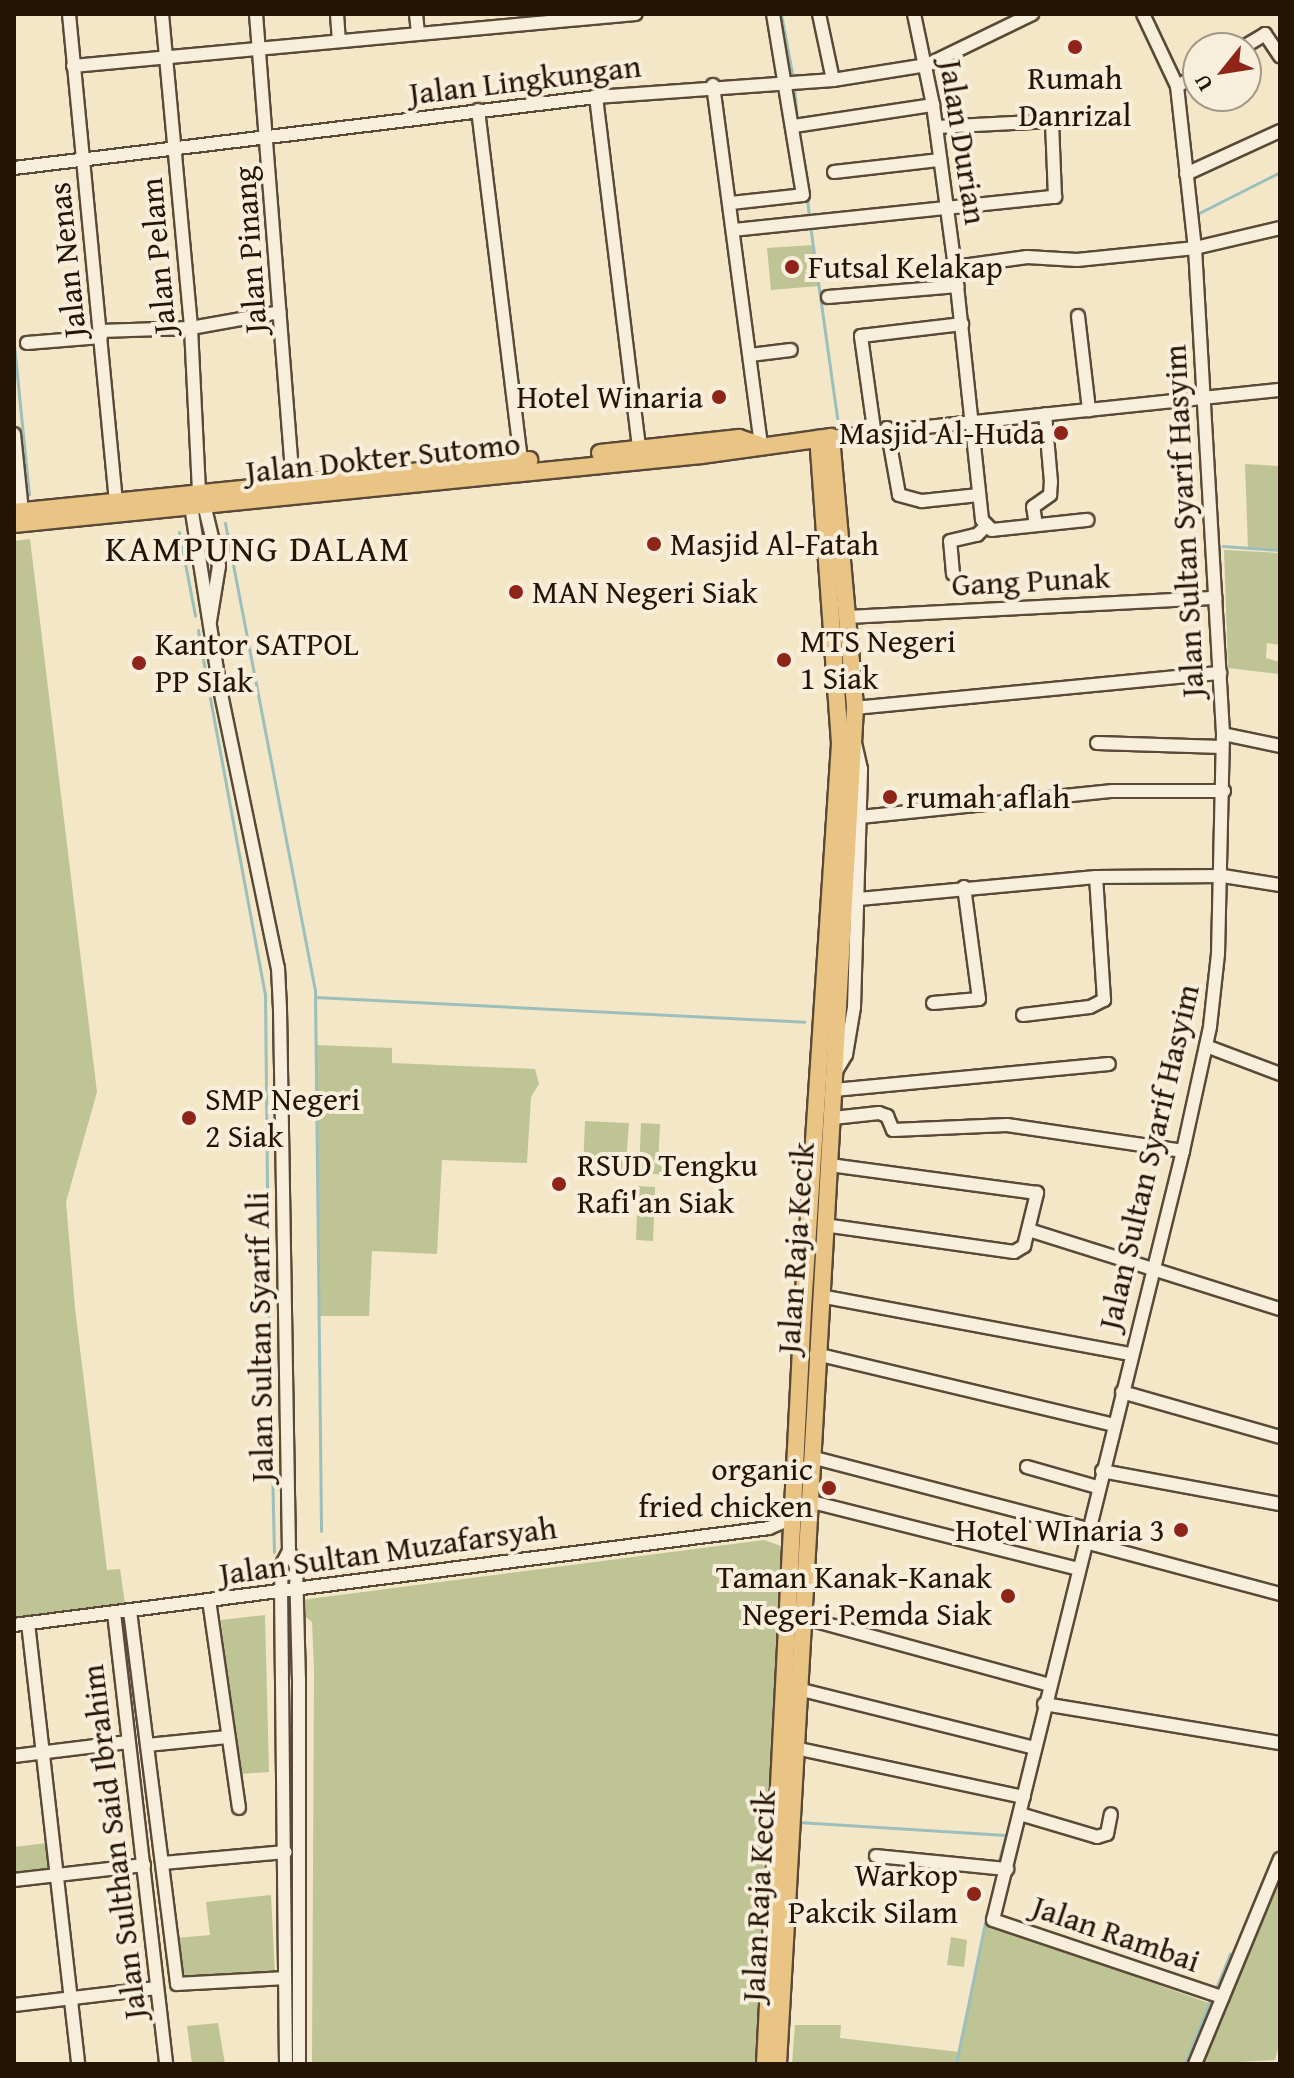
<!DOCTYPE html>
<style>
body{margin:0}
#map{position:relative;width:1294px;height:2078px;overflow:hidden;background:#f3e7c8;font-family:"Gentium Book Plus",serif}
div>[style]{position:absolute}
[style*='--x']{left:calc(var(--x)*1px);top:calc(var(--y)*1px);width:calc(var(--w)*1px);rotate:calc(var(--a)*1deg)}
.green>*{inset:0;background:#bec494}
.stream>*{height:3px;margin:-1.5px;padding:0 1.5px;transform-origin:1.5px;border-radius:1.5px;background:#9cbfbb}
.roads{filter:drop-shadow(2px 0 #594936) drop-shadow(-2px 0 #594936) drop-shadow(0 2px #594936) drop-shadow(0 -2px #594936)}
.minor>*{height:12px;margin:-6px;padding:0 6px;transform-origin:6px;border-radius:6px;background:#f7efdb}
.major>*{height:16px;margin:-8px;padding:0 8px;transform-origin:8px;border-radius:8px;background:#eac484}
.dots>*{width:22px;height:22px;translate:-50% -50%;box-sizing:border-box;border:4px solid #f7efdb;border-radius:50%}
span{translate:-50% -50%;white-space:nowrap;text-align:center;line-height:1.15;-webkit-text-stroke:8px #f7efdb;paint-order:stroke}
.poi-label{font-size:32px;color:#261405}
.left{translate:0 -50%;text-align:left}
.right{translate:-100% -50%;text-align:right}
.street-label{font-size:32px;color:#261405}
.quarter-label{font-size:36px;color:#261405;letter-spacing:2px}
.frame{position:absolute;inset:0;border:16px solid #261405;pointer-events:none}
.north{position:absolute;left:1182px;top:32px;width:80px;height:80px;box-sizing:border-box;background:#f7efdb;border:2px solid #a39785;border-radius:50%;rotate:240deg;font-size:22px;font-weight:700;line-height:32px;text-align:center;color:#261405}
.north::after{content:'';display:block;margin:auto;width:28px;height:36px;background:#8f2418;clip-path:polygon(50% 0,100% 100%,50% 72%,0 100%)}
</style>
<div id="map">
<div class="green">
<i style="clip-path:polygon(813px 245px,819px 286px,771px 290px,767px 248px)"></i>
<i style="clip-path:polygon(1245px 464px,1280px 466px,1280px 550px,1248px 548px)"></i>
<i style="clip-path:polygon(30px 539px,97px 1092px,66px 1202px,75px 1308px,107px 1570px,120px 1569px,125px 1604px,14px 1619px,14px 541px)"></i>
<i style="clip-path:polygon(1224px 550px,1280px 553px,1280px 645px,1267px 643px,1266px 658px,1280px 662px,1279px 674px,1228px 668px)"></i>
<i style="clip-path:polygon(316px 1045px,392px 1048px,392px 1063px,535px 1069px,539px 1084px,531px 1097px,527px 1163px,442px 1160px,437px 1254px,372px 1251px,369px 1316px,320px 1316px)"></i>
<i style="clip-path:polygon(585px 1121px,629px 1123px,625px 1175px,583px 1170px)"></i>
<i style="clip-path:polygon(641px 1123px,660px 1124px,658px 1165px,669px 1166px,668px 1175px,639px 1173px)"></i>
<i style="clip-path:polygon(638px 1186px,655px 1187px,653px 1241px,636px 1240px)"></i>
<i style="clip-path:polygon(764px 1540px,784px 1547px,759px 2064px,312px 2064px,314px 1670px,312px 1622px,302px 1614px,301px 1600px)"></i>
<i style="clip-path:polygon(265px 1615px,269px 1772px,239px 1774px,221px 1620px)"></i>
<i style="clip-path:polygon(47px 1843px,51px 1872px,14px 1876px,14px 1847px)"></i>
<i style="clip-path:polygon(1280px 1875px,1280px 2042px,1275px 2060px,1202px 2064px)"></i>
<i style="clip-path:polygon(271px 1895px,275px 1974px,181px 1980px,176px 1938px,210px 1935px,206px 1902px)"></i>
<i style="clip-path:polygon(985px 1923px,1209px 2003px,1185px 2064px,792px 2064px,795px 2025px,841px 2025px,840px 2038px,959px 2052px)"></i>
<i style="clip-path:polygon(951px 1937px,967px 1940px,964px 1967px,947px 1965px)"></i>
<i style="clip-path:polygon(218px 2023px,225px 2064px,192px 2064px,187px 2026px)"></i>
</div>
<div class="stream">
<i style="--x:781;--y:14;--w:66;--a:79.5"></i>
<i style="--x:794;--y:86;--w:37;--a:85"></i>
<i style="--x:807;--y:198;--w:20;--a:84"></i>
<i style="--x:1197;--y:214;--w:93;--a:-26.8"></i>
<i style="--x:810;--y:225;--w:201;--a:82"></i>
<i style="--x:14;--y:345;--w:150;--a:84.3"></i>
<i style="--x:29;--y:494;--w:6;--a:171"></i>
<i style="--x:225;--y:523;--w:476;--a:79.1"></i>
<i style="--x:315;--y:990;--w:541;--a:89.36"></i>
<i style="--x:179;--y:532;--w:85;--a:79.1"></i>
<i style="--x:1223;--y:546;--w:57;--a:4"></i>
<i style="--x:198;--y:630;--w:53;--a:80.2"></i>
<i style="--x:210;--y:698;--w:301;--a:79.5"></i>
<i style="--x:265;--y:994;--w:381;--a:89.4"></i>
<i style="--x:315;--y:997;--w:490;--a:2.9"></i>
<i style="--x:271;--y:1422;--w:130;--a:88.7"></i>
<i style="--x:798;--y:1822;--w:208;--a:3.6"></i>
<i style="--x:1006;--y:1835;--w:26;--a:106"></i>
<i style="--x:988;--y:1911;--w:36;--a:-77"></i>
<i style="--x:1217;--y:1986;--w:35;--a:-68"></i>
<i style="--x:956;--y:2064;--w:144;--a:-78.4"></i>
<i style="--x:1185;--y:2064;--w:66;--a:-68.5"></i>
</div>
<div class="roads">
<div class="minor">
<i style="--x:69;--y:14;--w:489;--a:84.5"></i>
<i style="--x:162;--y:14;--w:315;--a:84.7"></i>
<i style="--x:191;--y:328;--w:166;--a:87.2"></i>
<i style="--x:256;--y:14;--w:469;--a:85.5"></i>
<i style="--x:337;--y:14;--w:26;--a:86"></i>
<i style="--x:416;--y:14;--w:19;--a:84"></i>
<i style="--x:819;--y:14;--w:67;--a:78"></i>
<i style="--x:914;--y:14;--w:93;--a:78.2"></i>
<i style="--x:933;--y:105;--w:163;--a:82.3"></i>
<i style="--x:955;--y:267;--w:254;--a:83.9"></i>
<i style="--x:982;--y:520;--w:14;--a:45"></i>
<i style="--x:992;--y:530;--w:96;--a:-6"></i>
<i style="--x:1143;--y:14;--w:80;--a:64.7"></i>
<i style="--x:1177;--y:86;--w:163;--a:83.7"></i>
<i style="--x:1195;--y:248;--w:487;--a:86.7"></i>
<i style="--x:1223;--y:734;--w:220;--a:91.3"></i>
<i style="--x:1218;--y:954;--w:73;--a:96.3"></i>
<i style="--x:1210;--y:1027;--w:127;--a:102.3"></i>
<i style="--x:1183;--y:1151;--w:792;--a:103.88"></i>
<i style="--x:993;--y:1920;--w:242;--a:18.6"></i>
<i style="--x:1242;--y:48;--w:27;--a:-31"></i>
<i style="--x:1265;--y:34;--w:27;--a:56"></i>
<i style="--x:73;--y:66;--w:565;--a:-5.28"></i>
<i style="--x:713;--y:85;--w:362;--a:82.4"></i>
<i style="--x:1177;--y:86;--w:24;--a:-28"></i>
<i style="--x:596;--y:97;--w:360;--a:83"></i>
<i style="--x:478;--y:110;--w:354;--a:83"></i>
<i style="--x:794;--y:126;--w:141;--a:-8.6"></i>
<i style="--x:14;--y:168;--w:586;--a:-6.96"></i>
<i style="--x:596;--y:97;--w:238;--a:-4.1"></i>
<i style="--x:833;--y:80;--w:95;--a:-9.1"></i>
<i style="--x:927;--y:65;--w:117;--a:-25.9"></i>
<i style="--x:834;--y:172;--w:107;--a:-6.5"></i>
<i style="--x:1186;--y:174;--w:103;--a:-24.6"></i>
<i style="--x:731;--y:203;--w:72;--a:-6.3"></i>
<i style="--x:803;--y:195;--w:183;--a:-99.4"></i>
<i style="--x:733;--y:230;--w:324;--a:-5.9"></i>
<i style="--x:1055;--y:197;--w:76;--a:-92.3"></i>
<i style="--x:1052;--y:121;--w:116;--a:177"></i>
<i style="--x:955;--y:267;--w:73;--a:-7.9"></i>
<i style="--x:1027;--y:257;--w:50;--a:3.4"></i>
<i style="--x:1077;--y:260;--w:119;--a:-5.8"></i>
<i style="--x:1195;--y:248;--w:87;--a:-13.2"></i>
<i style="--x:828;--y:297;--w:130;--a:-4.8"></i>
<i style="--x:1078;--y:316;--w:95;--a:83.3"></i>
<i style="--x:100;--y:331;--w:91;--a:-1.9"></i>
<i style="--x:191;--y:328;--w:90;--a:-10.2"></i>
<i style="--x:27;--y:343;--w:74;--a:-4.6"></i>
<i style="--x:750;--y:355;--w:41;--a:-7"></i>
<i style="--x:887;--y:428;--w:68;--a:79.8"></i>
<i style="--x:899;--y:495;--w:24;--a:15"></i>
<i style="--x:922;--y:501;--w:57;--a:-6"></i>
<i style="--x:874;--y:429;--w:94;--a:-98"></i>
<i style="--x:861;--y:336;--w:102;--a:-6.8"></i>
<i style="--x:14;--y:434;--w:78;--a:84.1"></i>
<i style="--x:831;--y:437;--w:451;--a:-6"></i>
<i style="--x:195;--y:500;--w:7;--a:124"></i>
<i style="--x:191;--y:506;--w:185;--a:81"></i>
<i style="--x:220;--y:689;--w:285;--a:78.3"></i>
<i style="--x:278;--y:968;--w:41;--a:87.2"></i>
<i style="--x:280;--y:1009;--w:542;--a:89.05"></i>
<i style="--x:289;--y:1551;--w:17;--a:66"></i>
<i style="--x:296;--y:1567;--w:112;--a:88.5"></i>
<i style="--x:299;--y:1679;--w:385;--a:90"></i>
<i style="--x:203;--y:500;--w:68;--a:76.4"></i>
<i style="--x:219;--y:566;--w:56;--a:99.3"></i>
<i style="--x:1036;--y:525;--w:18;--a:-99"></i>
<i style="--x:1033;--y:507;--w:21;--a:-35"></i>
<i style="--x:1050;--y:495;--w:13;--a:-86"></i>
<i style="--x:1051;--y:482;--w:68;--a:-95"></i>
<i style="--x:953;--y:574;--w:33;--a:-95"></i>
<i style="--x:950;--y:541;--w:28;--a:-13"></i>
<i style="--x:977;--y:535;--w:11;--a:-45"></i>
<i style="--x:849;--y:617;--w:367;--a:-3"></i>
<i style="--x:855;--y:708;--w:367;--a:-5.5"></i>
<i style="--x:1223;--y:734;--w:58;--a:11.9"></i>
<i style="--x:1097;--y:743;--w:125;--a:1.8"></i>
<i style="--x:860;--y:817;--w:254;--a:-5.9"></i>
<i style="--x:1113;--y:791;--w:111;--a:0"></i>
<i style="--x:859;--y:899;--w:238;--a:-5.3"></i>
<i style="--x:1096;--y:877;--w:127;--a:-0.5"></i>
<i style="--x:1223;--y:876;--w:58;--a:9"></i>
<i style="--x:933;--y:1003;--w:46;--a:-5"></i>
<i style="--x:979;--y:999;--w:113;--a:-97.6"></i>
<i style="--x:1023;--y:1015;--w:67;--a:-6.8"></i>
<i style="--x:1090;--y:1007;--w:16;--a:-27"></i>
<i style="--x:1104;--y:1000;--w:123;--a:-93.7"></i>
<i style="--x:1206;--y:1046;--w:79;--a:20.7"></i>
<i style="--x:835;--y:1073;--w:21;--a:-59"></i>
<i style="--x:846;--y:1055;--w:49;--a:-80.5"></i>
<i style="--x:854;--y:1007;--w:238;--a:-88.3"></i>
<i style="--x:861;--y:769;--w:26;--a:-103"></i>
<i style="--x:834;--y:1090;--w:276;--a:-5.4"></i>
<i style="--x:833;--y:1118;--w:46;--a:-6.2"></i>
<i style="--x:879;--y:1113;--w:9;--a:21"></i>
<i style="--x:887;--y:1116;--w:15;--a:67"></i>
<i style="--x:893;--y:1130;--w:114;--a:-2.5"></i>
<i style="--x:1007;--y:1125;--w:178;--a:8.4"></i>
<i style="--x:824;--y:1225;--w:192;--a:8.1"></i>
<i style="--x:1014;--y:1252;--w:12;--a:-31"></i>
<i style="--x:1024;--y:1246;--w:55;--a:-76.2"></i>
<i style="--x:1037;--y:1193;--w:209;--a:-172.3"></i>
<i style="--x:1029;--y:1230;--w:263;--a:17.5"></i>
<i style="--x:820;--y:1296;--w:316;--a:10.6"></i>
<i style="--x:816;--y:1354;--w:305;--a:13.4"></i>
<i style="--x:1122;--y:1392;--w:164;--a:15.9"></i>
<i style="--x:811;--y:1457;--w:286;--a:14.6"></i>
<i style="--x:1027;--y:1467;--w:73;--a:15.9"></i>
<i style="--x:1102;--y:1471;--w:181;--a:10.5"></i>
<i style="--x:808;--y:1501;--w:278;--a:14.1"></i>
<i style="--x:1085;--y:1542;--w:202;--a:14.9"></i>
<i style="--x:209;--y:1600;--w:210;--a:81.8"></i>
<i style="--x:130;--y:1611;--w:376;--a:82.8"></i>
<i style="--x:177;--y:1984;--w:108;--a:-3.2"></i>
<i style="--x:114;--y:1613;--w:454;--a:83.4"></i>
<i style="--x:801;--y:1617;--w:258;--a:15.3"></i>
<i style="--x:28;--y:1623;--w:444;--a:83.5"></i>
<i style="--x:14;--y:1625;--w:761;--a:-7.32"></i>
<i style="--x:769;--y:1528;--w:28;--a:-23"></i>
<i style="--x:798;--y:1689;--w:244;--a:14"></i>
<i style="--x:1044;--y:1704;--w:239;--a:9.4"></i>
<i style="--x:147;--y:1745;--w:81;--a:-5.6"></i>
<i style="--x:795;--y:1748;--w:234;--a:12.1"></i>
<i style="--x:14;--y:1756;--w:115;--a:-7"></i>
<i style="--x:1020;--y:1814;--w:80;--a:16.6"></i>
<i style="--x:1097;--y:1837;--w:10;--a:-17"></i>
<i style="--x:1107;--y:1834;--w:20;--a:-79"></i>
<i style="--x:876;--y:1856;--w:132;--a:5.7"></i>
<i style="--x:163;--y:1863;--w:123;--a:-5.1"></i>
<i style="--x:14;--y:1880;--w:131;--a:-6.6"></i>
<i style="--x:14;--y:2005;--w:144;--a:-6.8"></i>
<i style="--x:286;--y:2064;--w:472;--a:-90.6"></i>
<i style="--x:281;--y:1592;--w:28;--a:-88"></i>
<i style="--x:282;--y:1564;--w:15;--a:-62"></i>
<i style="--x:1195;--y:2064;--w:222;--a:-67.5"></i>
</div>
<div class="major">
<i style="--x:600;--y:453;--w:140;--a:-6.2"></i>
<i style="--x:739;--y:438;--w:19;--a:18"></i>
<i style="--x:14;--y:512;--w:518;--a:-5.77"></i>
<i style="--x:14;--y:524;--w:691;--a:-5.73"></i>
<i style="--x:702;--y:455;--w:130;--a:-7.9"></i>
<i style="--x:831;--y:437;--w:272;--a:84.9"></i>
<i style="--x:855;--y:708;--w:1358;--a:93.25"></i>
<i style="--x:765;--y:2064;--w:757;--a:-87.12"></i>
<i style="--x:803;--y:1308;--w:566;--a:-86.25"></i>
<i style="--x:840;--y:743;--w:305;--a:-94.1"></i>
</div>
</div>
<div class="dots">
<i style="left:1075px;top:47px;background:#8f2418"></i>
<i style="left:792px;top:267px;background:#8f2418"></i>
<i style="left:719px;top:397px;background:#8f2418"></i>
<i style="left:1061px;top:433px;background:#8f2418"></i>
<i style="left:654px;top:544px;background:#8f2418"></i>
<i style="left:516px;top:592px;background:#8f2418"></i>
<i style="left:784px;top:660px;background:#8f2418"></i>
<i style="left:139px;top:663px;background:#8f2418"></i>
<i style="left:890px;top:797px;background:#8f2418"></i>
<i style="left:189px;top:1118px;background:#8f2418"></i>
<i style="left:559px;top:1184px;background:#8f2418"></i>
<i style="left:829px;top:1488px;background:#8f2418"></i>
<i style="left:1181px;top:1530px;background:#8f2418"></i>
<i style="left:1008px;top:1596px;background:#8f2418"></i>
<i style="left:974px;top:1894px;background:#8f2418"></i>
</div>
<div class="poi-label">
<span style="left:1075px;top:97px">Rumah<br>Danrizal</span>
<span class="left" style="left:808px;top:267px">Futsal Kelakap</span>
<span class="right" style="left:703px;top:397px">Hotel Winaria</span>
<span class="right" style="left:1045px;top:433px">Masjid Al-Huda</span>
<span class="left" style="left:670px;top:544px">Masjid Al-Fatah</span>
<span class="left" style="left:532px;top:592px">MAN Negeri Siak</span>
<span class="left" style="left:800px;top:660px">MTS Negeri<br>1 Siak</span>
<span class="left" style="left:155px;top:663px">Kantor SATPOL<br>PP SIak</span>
<span class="left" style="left:906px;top:797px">rumah aflah</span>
<span class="left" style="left:205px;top:1118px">SMP Negeri<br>2 Siak</span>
<span class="left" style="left:577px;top:1184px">RSUD Tengku<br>Rafi'an Siak</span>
<span class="right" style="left:813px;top:1488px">organic<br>fried chicken</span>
<span class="right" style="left:1165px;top:1530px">Hotel WInaria 3</span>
<span class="right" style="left:992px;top:1596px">Taman Kanak-Kanak<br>Negeri Pemda Siak</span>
<span class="right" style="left:958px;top:1894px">Warkop<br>Pakcik Silam</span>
</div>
<div class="street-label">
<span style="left:525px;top:80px;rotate:-7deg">Jalan Lingkungan</span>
<span style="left:963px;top:142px;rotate:81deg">Jalan Durian</span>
<span style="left:250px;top:250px;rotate:-94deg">Jalan Pinang</span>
<span style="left:158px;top:256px;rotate:-95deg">Jalan Pelam</span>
<span style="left:67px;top:260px;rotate:-96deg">Jalan Nenas</span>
<span style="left:383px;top:458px;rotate:-6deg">Jalan Dokter Sutomo</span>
<span style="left:1184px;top:521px;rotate:-93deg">Jalan Sultan Syarif Hasyim</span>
<span style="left:1031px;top:581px;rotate:-3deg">Gang Punak</span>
<span style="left:1149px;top:1157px;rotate:-77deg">Jalan Sultan Syarif Hasyim</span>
<span style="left:796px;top:1248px;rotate:-86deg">Jalan Raja Kecik</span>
<span style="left:260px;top:1337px;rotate:-91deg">Jalan Sultan Syarif Ali</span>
<span style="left:388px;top:1551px;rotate:-8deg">Jalan Sultan Muzafarsyah</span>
<span style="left:114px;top:1842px;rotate:-97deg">Jalan Sulthan Said Ibrahim</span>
<span style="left:759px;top:1896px;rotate:-87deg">Jalan Raja Kecik</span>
<span style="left:1116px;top:1934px;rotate:19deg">Jalan Rambai</span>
</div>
<div class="quarter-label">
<span style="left:258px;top:548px">KAMPUNG DALAM</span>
</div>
<div class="frame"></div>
<div class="north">U</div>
</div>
